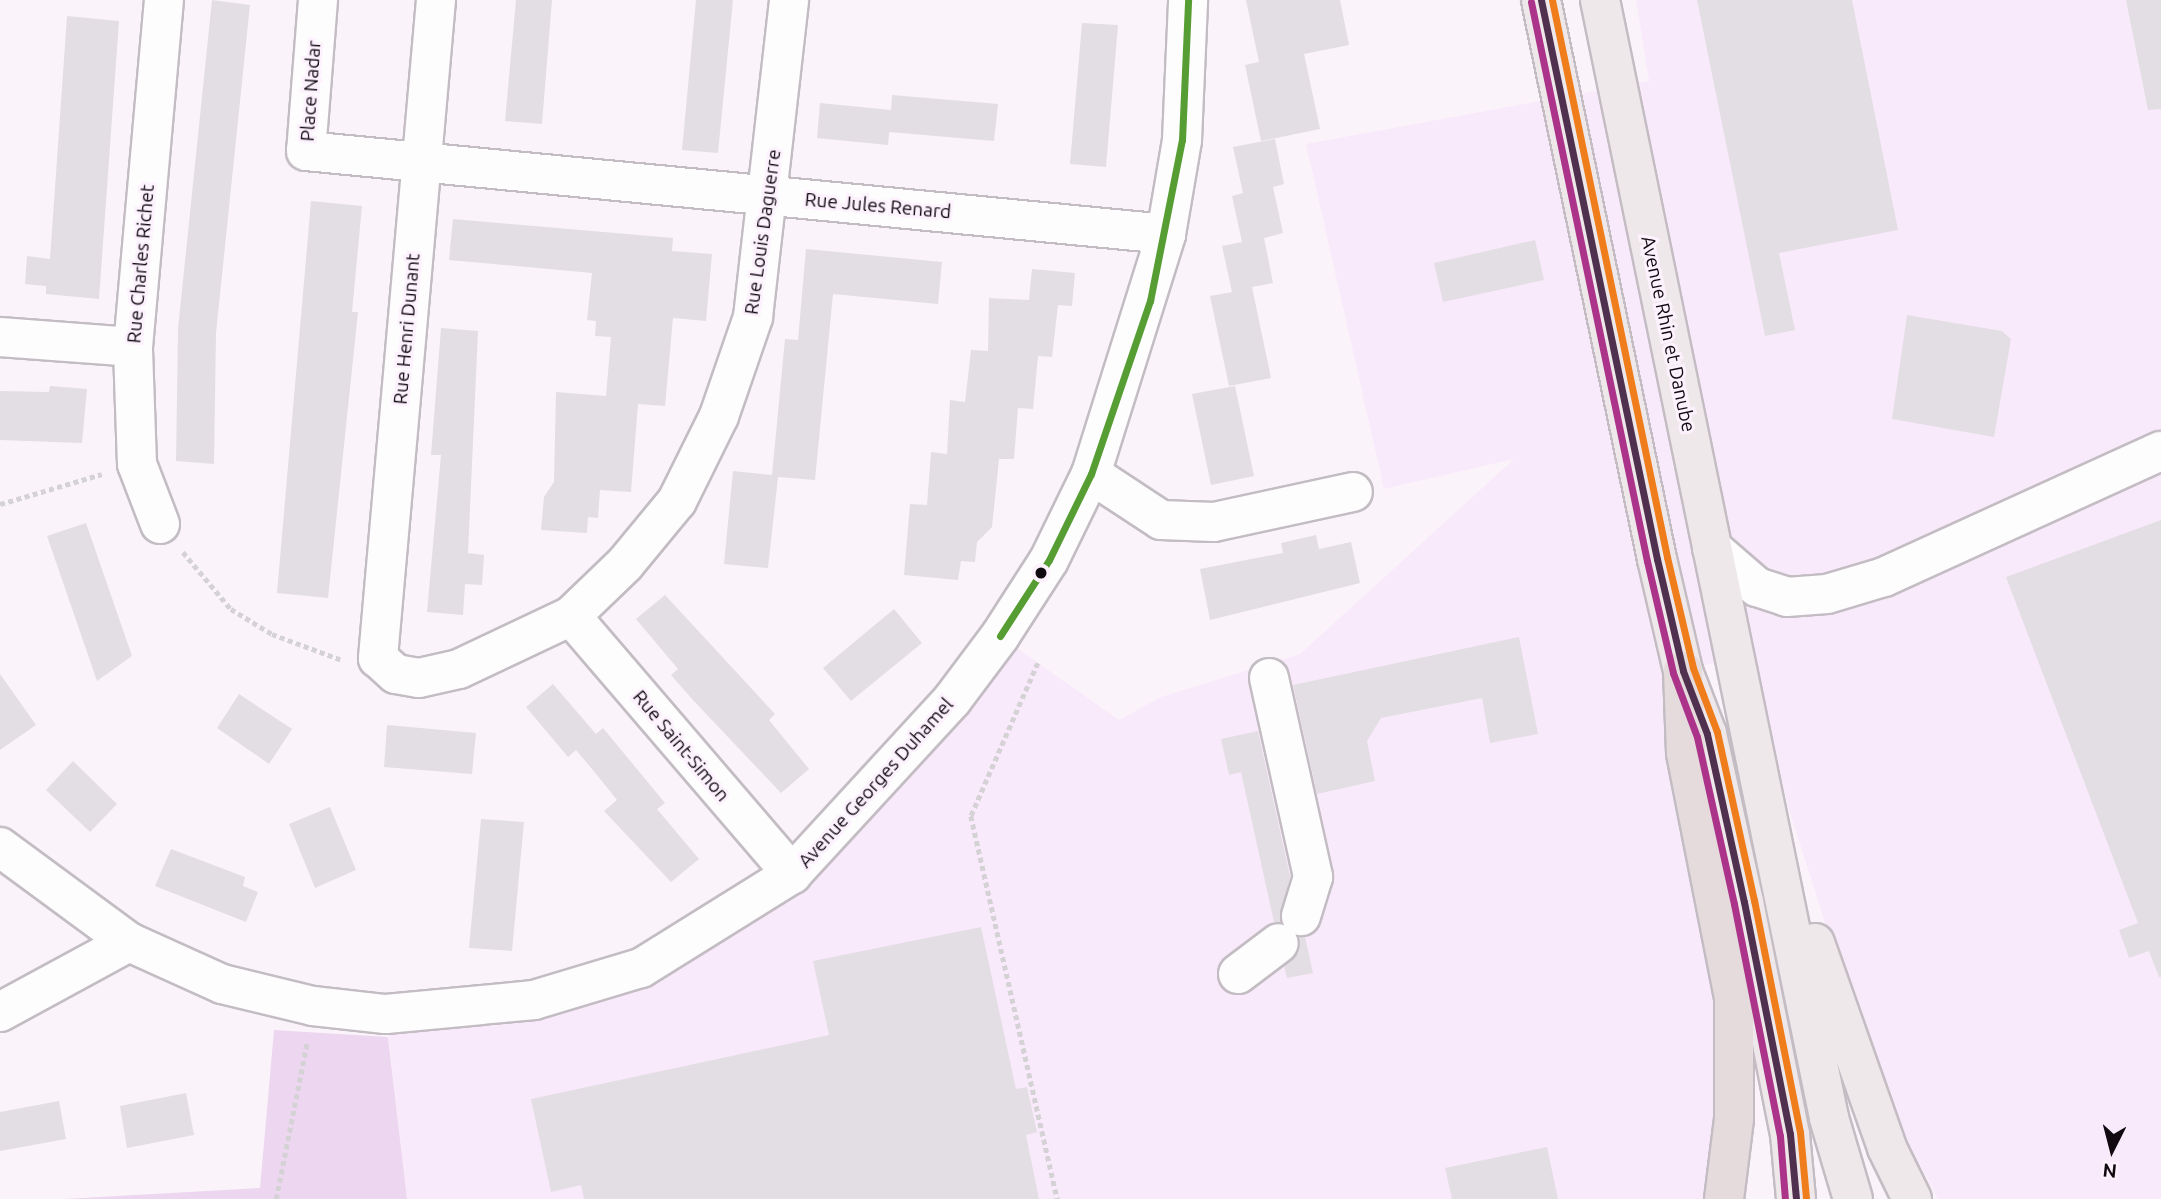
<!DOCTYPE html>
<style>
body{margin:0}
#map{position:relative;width:2161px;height:1199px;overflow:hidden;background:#faf4fa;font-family:Ubuntu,sans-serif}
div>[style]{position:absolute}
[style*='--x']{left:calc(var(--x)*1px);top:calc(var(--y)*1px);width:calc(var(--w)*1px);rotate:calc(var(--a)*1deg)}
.built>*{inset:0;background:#f9eafb}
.green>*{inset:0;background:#edd6ef}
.building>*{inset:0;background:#e3dde4}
.path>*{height:4.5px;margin-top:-2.25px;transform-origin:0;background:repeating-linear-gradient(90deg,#d4d2d4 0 5px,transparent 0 8.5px)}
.roads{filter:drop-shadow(2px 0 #c3bdc3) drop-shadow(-2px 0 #c3bdc3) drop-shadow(0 2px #c3bdc3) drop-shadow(0 -2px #c3bdc3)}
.minor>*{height:38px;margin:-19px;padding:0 19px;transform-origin:19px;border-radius:19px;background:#fefdfe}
.major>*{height:38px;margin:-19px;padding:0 19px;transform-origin:19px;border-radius:19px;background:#efe8ea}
.highway>*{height:38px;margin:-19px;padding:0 19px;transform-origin:19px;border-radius:19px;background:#e5dadc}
.bus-1>*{height:7px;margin:-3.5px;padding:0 3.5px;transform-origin:3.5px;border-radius:3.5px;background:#4f304e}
.bus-2>*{height:7px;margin:-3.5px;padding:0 3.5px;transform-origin:3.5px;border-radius:3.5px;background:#ac338a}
.bus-3>*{height:7px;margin:-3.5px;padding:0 3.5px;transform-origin:3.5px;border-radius:3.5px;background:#f07d1b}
.bus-4>*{height:7px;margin:-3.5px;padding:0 3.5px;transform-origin:3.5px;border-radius:3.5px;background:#569e33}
.dots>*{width:19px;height:19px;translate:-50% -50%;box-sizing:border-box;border:4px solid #fcf1fd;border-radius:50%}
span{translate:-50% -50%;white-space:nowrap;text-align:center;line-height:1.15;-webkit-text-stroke:6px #fcf1fd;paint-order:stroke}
.street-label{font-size:19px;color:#100a10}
.north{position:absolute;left:2077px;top:1115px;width:70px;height:70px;-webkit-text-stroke:5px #fcf1fd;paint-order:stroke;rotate:186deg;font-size:19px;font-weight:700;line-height:28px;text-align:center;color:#100a10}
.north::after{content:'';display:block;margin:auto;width:24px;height:32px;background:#100a10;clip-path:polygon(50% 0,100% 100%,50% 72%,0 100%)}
</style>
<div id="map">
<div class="built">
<i style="clip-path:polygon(1636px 0,2161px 0,2161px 1199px,1938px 1199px,1905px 1137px,1847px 991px,1788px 807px,1754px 657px,1662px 672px,1728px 1028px,1712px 1199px,407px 1199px,386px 1014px,534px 1000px,792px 874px,1000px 636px,1119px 720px,1161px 697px,1300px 654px,1514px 459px,1384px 489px,1306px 144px,1649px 81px)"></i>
</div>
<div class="green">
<i style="clip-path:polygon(274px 1030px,388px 1037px,407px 1199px,64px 1199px,260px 1188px)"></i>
</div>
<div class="building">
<i style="clip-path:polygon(212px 0,250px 5px,216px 333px,214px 464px,176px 461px,178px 329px)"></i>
<i style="clip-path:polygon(516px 0,552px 0,542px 124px,505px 121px)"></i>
<i style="clip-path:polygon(696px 0,733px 0,718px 153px,682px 150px)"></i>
<i style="clip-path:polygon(1246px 0,1340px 0,1349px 45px,1304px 54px,1320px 129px,1261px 141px,1245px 65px,1259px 62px)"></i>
<i style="clip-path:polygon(1697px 0,1852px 0,1898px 230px,1779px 253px,1795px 330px,1765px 336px)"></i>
<i style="clip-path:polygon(2126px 0,2161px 0,2161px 109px,2148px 110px)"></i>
<i style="clip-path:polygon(67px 16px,119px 21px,99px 299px,46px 294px,46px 286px,25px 284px,27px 256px,50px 259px)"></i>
<i style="clip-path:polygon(1082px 23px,1118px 25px,1106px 167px,1070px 164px)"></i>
<i style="clip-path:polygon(892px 95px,998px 104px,994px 141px,889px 132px,890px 124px,888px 145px,817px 138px,820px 103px,891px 110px)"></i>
<i style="clip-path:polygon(1275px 139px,1284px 184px,1273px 187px,1283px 233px,1264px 238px,1273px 283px,1252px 287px,1271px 378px,1229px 386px,1210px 296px,1232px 292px,1222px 246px,1242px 242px,1232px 196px,1243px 193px,1233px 147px)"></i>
<i style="clip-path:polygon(311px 201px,362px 206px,352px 312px,358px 312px,328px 598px,277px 593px)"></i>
<i style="clip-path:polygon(453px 219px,673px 238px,672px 251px,712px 254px,706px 321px,673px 318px,665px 406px,638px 404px,631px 492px,600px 490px,598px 518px,588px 517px,587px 533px,541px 530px,544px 497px,554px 482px,556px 392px,606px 396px,611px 337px,595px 336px,596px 321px,587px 320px,592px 273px,449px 260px)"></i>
<i style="clip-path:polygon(1535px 240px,1544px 280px,1443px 302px,1434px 263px)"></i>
<i style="clip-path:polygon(806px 249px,942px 262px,938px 304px,833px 294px,815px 480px,778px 477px,768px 568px,724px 564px,733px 471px,772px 475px,785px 339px,798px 340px)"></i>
<i style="clip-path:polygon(1032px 269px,1075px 273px,1072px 306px,1058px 305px,1052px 357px,1038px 356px,1033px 409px,1018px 408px,1014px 459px,999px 459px,992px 527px,977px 542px,975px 562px,961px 561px,958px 580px,904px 575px,910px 504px,927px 505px,931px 452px,947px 454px,950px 400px,965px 402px,971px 350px,988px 351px,989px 298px,1029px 300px)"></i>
<i style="clip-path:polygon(1907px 315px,2002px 331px,2011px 339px,1994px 437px,1892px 419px)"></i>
<i style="clip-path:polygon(441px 328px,478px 331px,468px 553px,484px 555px,482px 585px,465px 584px,463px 615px,427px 612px,441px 455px,431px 455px)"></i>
<i style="clip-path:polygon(50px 386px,87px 389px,82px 443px,0 440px,0 391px,49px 392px)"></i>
<i style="clip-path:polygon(1235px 386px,1254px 476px,1211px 485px,1192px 394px)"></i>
<i style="clip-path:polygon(2161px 520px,2161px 977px,2159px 977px,2149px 951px,2129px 958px,2119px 930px,2138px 923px,2006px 577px)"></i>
<i style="clip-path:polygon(86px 523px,132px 656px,97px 681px,47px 536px)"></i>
<i style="clip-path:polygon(1316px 535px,1319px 549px,1351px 542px,1360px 583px,1210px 620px,1200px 569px,1283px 553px,1281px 543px)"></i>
<i style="clip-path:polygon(665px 595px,775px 714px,769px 720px,809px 769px,781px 793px,692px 699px,671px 675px,678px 669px,636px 619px)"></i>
<i style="clip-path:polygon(894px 609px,922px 643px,851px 701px,823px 668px)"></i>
<i style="clip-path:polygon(1519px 637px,1538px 734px,1490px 743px,1482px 698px,1381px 718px,1367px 741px,1375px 781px,1317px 794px,1293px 685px)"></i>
<i style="clip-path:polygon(0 674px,36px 725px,0 750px)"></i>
<i style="clip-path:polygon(553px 684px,596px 734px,603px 728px,665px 803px,657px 809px,699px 859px,671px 882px,604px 811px,617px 800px,597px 775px,576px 750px,568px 757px,526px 707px)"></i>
<i style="clip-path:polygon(239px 694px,292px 729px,269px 764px,217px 728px)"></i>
<i style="clip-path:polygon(387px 725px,476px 733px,472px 774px,384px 767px)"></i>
<i style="clip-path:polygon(1258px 731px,1290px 876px,1280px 922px,1274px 922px,1241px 772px,1229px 775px,1221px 739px)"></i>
<i style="clip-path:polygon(73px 761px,117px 804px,90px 832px,46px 790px)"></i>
<i style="clip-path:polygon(330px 807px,356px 870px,315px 888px,289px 824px)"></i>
<i style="clip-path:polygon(481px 819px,524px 822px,512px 951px,469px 948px)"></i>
<i style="clip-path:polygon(171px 849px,245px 877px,243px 886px,258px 892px,246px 922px,155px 886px)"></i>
<i style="clip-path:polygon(981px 927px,1016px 1089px,1027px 1087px,1037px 1132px,1026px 1135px,1039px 1199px,584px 1199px,581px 1185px,551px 1192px,531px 1099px,829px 1035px,813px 961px)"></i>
<i style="clip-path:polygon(1300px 937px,1305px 937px,1313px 973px,1287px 978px,1284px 966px,1299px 952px)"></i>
<i style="clip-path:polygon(186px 1093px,194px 1135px,127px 1148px,120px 1106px)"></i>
<i style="clip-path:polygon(59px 1101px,66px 1139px,0 1151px,0 1112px)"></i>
<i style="clip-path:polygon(1547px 1147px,1558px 1199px,1452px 1199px,1445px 1168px)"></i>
</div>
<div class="path">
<i style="--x:0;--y:504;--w:106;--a:-16.4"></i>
<i style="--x:183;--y:552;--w:75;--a:49.9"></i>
<i style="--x:231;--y:609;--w:48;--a:31.4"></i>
<i style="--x:272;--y:634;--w:75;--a:20.4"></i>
<i style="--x:1038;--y:663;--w:167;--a:113.6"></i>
<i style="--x:971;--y:816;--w:393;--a:77.3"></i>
<i style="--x:276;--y:1199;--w:160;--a:-78.8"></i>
</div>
<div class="roads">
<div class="minor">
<i style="--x:318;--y:0;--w:151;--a:94.5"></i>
<i style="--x:306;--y:151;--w:864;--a:5.51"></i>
<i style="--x:436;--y:0;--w:661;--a:95.04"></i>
<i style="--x:378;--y:658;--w:24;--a:42"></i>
<i style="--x:396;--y:674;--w:23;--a:10"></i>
<i style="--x:419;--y:678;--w:41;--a:-12.7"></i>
<i style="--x:459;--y:669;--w:124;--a:-25.3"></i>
<i style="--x:571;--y:616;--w:75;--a:-43.9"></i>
<i style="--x:625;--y:564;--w:82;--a:-50.5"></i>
<i style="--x:677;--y:501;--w:95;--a:-63.7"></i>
<i style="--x:719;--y:416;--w:105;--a:-71"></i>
<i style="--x:753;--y:317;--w:319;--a:-83.5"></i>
<i style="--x:0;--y:337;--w:133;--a:4.3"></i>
<i style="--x:1091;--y:474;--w:84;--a:33.3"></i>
<i style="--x:1161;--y:520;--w:53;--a:2.2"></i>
<i style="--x:1214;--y:522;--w:142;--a:-12.2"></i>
<i style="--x:160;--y:524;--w:64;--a:-111"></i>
<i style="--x:137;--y:464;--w:117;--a:-92"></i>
<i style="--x:133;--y:347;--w:348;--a:-84.9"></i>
<i style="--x:1712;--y:548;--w:60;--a:40.9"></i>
<i style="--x:1757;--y:587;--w:32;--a:18"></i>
<i style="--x:1787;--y:597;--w:40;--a:-4.3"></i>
<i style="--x:1827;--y:594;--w:59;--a:-16.6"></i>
<i style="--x:1884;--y:577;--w:304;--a:-24.5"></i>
<i style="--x:571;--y:616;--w:340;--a:49.4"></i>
<i style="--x:1269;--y:678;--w:204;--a:77.5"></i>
<i style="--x:1313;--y:877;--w:41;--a:107.1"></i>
<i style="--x:0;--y:847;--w:160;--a:36.4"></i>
<i style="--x:129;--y:942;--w:102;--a:24.3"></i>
<i style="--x:222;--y:984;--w:94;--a:13.6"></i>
<i style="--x:313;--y:1006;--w:73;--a:6.3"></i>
<i style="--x:386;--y:1014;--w:149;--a:-5.4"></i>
<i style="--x:534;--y:1000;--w:112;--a:-16.7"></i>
<i style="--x:641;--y:968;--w:178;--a:-31.9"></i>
<i style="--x:792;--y:874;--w:236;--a:-47.4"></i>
<i style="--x:952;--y:700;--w:80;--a:-53.1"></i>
<i style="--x:1000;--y:636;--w:90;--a:-57.2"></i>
<i style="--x:1049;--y:560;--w:96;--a:-64"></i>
<i style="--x:1091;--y:474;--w:251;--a:-72.6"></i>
<i style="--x:1166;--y:234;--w:95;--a:-80.3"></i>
<i style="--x:1182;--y:140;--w:140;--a:-87.5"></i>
<i style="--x:1238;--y:974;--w:51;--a:-37.1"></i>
<i style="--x:0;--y:1012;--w:147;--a:-28.5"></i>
</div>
<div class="major">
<i style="--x:1541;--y:0;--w:571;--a:78.28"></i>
<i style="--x:1657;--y:559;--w:115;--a:76.9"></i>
<i style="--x:1683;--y:671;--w:67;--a:69.1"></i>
<i style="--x:1707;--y:734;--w:172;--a:77.6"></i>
<i style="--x:1744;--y:902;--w:237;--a:78.8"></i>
<i style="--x:1790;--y:1134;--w:65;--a:84.7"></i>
<i style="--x:1600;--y:0;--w:1141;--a:78.42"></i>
<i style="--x:1829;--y:1118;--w:84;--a:73.5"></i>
<i style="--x:1815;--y:943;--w:217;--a:70.6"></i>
<i style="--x:1887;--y:1148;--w:57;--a:63.9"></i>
</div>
<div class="highway">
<i style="--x:1683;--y:671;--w:82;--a:87.9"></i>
<i style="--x:1686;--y:753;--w:249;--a:78.9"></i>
<i style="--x:1734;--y:997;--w:122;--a:90"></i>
<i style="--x:1734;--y:1119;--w:81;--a:97.1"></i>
</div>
</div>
<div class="bus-1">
<i style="--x:1541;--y:0;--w:571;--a:78.28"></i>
<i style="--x:1657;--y:559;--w:115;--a:76.9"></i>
<i style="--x:1683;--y:671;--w:67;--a:69.1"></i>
<i style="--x:1707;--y:734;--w:172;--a:77.6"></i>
<i style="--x:1744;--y:902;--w:237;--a:78.8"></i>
<i style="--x:1790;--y:1134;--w:65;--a:84.7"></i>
</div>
<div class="bus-2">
<i style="--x:1531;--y:2;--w:571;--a:78.28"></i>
<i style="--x:1647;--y:561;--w:115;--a:76.9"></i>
<i style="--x:1673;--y:673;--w:68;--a:69.4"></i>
<i style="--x:1697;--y:737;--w:171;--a:77.5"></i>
<i style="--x:1734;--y:904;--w:237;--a:78.8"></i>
<i style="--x:1780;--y:1136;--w:63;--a:85.5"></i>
</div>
<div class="bus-3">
<i style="--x:1552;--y:0;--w:569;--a:78.33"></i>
<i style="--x:1667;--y:557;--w:114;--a:76.8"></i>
<i style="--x:1693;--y:668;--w:68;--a:69.4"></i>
<i style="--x:1717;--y:732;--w:172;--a:77.6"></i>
<i style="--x:1754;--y:900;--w:237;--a:78.8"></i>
<i style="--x:1800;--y:1132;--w:66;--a:84.8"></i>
</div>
<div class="bus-4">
<i style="--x:1000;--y:636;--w:90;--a:-57.2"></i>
<i style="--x:1049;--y:560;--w:96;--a:-64"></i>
<i style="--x:1091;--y:474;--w:183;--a:-71.2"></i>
<i style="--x:1150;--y:301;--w:164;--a:-78.8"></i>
<i style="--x:1182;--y:140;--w:140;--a:-87.5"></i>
</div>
<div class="dots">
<i style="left:1041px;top:573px;background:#100a10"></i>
</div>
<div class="street-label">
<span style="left:311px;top:91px;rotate:-86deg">Place Nadar</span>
<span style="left:878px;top:206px;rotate:5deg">Rue Jules Renard</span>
<span style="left:763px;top:232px;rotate:-82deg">Rue Louis Daguerre</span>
<span style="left:141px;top:264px;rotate:-85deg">Rue Charles Richet</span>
<span style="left:407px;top:329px;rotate:-85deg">Rue Henri Dunant</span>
<span style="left:1668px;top:334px;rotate:78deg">Avenue Rhin et Danube</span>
<span style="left:681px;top:746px;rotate:50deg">Rue Saint-Simon</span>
<span style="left:876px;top:783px;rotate:-48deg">Avenue Georges Duhamel</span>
</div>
<div class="north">N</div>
</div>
